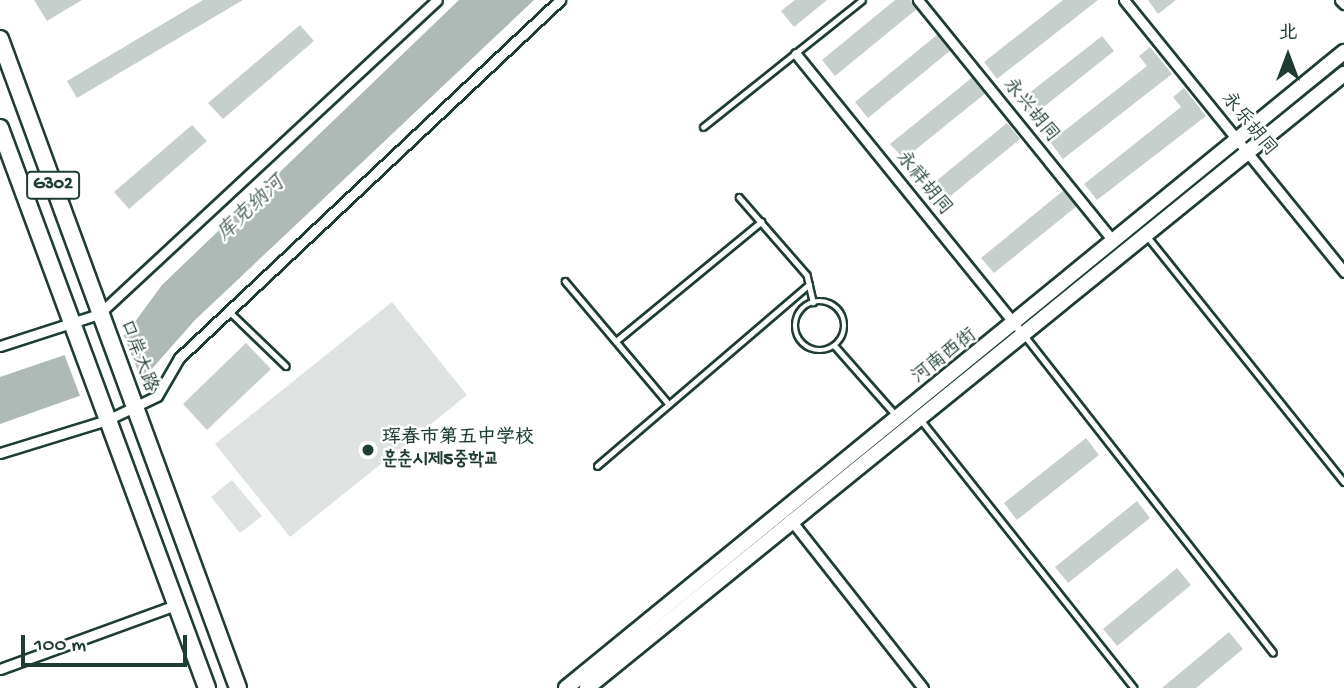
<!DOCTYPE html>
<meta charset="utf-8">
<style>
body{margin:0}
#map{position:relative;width:1344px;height:688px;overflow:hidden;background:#fff;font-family:"Gochi Hand","LXGW WenKai TC","Poor Story",sans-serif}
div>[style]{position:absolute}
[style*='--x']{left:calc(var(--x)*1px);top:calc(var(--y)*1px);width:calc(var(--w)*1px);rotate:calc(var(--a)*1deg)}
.green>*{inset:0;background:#dee3e2}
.water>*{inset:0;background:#afbab7}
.pier>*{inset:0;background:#fff}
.building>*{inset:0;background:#c7cfcc}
.roads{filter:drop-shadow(2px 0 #1f3d34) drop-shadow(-2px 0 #1f3d34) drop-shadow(0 2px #1f3d34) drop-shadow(0 -2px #1f3d34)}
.lane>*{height:4.5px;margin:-2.25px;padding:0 2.25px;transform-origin:2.25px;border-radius:2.25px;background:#fff}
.lane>.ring{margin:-2.25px;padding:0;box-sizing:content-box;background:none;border:4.5px solid #fff;border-radius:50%}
.street>*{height:9px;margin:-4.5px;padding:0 4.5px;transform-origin:4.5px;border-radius:4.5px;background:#fff}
.primary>*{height:14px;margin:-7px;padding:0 7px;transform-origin:7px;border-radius:7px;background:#fff}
.highway>*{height:16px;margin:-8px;padding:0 8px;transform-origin:8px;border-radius:8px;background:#fff}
.dots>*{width:19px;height:19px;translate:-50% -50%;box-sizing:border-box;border:4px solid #fff;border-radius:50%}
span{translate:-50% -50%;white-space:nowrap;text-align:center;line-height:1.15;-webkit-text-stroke:5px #fff;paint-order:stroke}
.shield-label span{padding:2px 5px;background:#fff;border:2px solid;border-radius:5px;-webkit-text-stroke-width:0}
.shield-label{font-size:18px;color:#1f3d34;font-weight:700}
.street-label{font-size:19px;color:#1f3d34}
.poi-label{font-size:19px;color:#1f3d34;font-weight:700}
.left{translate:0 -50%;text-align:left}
.water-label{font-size:21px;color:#4a625b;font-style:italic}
.north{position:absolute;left:1253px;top:21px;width:70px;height:70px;-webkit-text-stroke:5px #fff;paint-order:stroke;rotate:0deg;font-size:19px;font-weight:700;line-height:28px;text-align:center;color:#1f3d34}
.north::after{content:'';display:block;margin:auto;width:24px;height:32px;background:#1f3d34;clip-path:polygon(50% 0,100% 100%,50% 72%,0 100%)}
.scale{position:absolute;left:21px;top:635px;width:166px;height:32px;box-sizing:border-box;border:4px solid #1f3d34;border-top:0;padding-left:9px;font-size:21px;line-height:24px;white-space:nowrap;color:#1f3d34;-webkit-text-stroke:5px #fff;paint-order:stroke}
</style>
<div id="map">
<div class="green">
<i style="clip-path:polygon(392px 302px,467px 395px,290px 537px,215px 444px)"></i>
<i style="clip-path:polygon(232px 480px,262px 516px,240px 533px,211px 497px)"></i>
</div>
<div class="water">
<i style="clip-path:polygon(459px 0,534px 0,195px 320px,150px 371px,0 424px,0 377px,126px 334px,162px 285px)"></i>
</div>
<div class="pier">
<i style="clip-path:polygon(122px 331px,142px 381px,82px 401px,63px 351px)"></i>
</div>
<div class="building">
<i style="clip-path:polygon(34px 0,82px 0,47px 21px)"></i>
<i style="clip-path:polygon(203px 0,243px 0,77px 98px,67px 81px)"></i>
<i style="clip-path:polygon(795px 0,827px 0,794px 27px,781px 11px)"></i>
<i style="clip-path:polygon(895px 0,911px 0,918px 8px,835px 76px,822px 60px)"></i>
<i style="clip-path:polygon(1063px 0,1098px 0,997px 79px,984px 62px)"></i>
<i style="clip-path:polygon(1148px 0,1176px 0,1158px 14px)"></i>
<i style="clip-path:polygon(300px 25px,314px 41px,223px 119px,208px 103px)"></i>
<i style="clip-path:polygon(938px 34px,951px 50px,868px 118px,855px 102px)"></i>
<i style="clip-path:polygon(1102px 36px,1114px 51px,1031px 117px,1019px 101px)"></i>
<i style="clip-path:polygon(1150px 47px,1172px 74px,1063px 159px,1050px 142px,1147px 66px,1139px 56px)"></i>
<i style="clip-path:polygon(974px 76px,987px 92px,904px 159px,890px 144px)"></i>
<i style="clip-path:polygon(1184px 88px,1206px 116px,1097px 200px,1084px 184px,1181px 107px,1173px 97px)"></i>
<i style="clip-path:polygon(1007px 123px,1020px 139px,937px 207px,924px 191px)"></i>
<i style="clip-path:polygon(192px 125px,207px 141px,129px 209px,114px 192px)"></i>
<i style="clip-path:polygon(1064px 190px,1077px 206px,994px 273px,981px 258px)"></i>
<i style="clip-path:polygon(246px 343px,271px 369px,207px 430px,183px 404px)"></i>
<i style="clip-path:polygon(1086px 438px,1099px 455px,1017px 520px,1004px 503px)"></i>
<i style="clip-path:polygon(1137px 501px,1150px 518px,1068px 583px,1055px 567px)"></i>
<i style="clip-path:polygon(1177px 568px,1191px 585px,1117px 646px,1103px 629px)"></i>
<i style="clip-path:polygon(1229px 632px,1243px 649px,1196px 688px,1162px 688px)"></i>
</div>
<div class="roads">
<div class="lane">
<i style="--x:703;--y:127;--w:203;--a:-38.6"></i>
<i style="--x:739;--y:197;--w:103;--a:48.9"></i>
<i style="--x:807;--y:275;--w:28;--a:77"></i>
<i style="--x:1147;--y:236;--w:315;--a:51.3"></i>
<i style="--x:565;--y:281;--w:161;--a:49.8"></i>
<i class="ring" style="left:795px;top:301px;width:45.5px;height:45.5px"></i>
<i style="--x:229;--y:311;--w:79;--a:44"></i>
<i style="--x:1025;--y:336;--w:402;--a:51.9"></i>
<i style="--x:616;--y:341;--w:188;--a:-39.4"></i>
<i style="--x:835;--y:346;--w:91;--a:48.6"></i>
<i style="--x:921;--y:420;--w:342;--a:51.5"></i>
<i style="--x:597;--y:466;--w:279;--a:-40.6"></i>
</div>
<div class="street">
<i style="--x:918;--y:0;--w:311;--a:51"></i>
<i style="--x:1124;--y:0;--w:350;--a:51"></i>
<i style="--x:1340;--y:0;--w:6;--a:45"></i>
<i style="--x:796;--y:54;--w:350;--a:51"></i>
<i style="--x:0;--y:346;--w:104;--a:-17.9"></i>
<i style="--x:99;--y:314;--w:461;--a:-42.9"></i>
<i style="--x:0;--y:453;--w:112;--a:-17.1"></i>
<i style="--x:107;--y:420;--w:55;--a:-25.6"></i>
<i style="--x:157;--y:396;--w:44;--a:-59.9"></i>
<i style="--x:179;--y:358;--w:523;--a:-43.22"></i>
<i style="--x:790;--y:519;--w:215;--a:51.8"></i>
<i style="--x:0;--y:669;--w:187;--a:-20"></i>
</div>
<div class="primary">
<i style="--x:566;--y:688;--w:1005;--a:-39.27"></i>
<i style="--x:587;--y:688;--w:975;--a:-39.05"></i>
</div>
<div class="highway">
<i style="--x:0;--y:39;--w:691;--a:69.86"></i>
<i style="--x:0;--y:128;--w:597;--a:69.71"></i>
</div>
</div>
<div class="dots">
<i style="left:368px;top:450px;background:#1f3d34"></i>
</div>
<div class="shield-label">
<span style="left:53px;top:185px">G302</span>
</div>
<div class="street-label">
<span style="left:1030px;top:111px;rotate:51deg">永兴胡同</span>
<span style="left:1248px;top:125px;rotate:51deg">永乐胡同</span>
<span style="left:923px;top:184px;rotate:51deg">永祥胡同</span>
<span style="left:137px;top:356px;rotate:69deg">口岸大路</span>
<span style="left:945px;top:357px;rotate:-38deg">河南西街</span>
</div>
<div class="poi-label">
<span class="left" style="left:382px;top:450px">珲春市第五中学校<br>훈춘시제5중학교</span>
</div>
<div class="water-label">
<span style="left:252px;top:210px;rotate:-43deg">库克纳河</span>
</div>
<div class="north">北</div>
<div class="scale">100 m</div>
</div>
